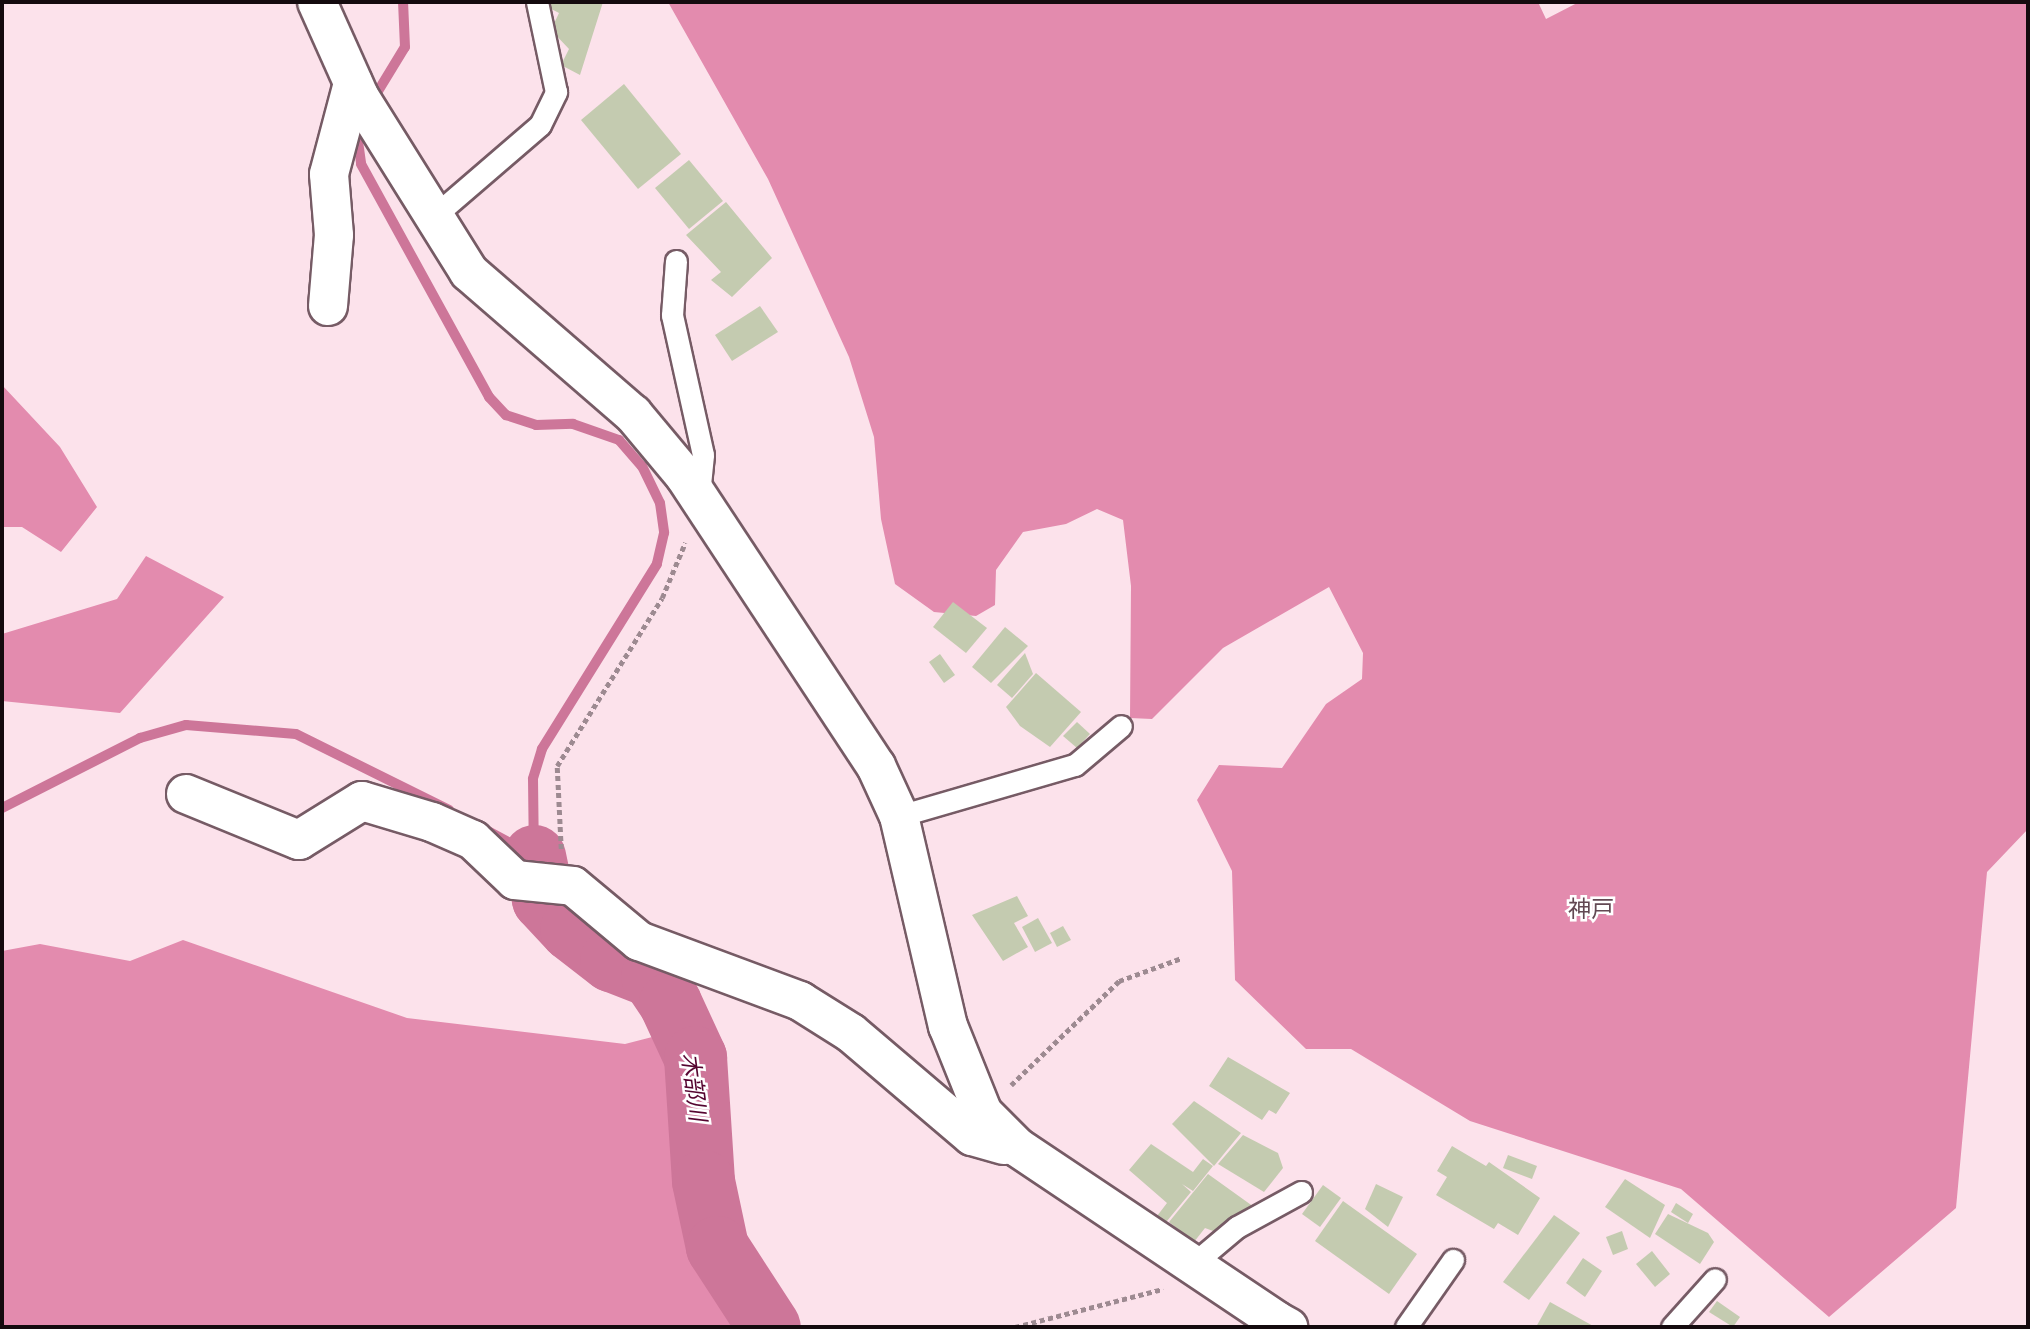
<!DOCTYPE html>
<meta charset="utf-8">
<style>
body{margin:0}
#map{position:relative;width:2030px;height:1329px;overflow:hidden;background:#fce2eb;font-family:"Libre Baskerville","Noto Sans JP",serif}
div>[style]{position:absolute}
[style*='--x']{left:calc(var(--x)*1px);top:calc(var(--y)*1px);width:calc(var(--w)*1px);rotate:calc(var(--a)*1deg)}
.forest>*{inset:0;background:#e38bae}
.stream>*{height:10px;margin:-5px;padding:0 5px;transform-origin:5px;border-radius:5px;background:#cd7699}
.river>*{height:63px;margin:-31.5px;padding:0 31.5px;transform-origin:31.5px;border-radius:31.5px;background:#cd7699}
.building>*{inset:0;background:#c4cbb0}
.path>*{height:4.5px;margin-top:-2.25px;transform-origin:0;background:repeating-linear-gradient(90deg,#9d8a91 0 5px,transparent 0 8.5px)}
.roads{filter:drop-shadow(2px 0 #765b65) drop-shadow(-2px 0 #765b65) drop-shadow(0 2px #765b65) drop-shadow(0 -2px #765b65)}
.service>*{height:21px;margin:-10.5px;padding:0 10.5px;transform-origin:10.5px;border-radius:10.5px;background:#fff}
.minor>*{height:38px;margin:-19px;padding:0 19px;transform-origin:19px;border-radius:19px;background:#fff}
.tertiary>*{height:38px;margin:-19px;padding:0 19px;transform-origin:19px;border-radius:19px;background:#fff}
span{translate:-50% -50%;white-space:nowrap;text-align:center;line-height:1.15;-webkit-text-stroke:5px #fff;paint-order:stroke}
.neighbourhood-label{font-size:23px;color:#634953}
.water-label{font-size:23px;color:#550530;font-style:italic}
.frame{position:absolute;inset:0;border:4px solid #140a0e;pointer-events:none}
</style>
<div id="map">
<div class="forest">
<i style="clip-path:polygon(668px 2px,1538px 2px,1546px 19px,1579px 2px,2028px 2px,2028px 829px,1987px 872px,1956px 1208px,1829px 1317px,1681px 1189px,1470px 1121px,1351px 1049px,1306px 1049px,1235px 980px,1232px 871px,1197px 800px,1219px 765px,1282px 768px,1326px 704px,1362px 679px,1363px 653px,1329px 587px,1223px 648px,1152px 719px,1130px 718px,1131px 586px,1123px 520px,1097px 509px,1066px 524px,1023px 532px,996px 570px,995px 605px,976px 616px,934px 612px,895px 584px,881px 519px,874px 437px,849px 357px,768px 179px)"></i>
<i style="clip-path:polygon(2px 385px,60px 447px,97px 507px,61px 552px,22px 527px,2px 527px)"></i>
<i style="clip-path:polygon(146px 556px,224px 597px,120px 713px,2px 701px,2px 634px,117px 599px)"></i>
<i style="clip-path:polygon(183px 940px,407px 1018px,625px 1044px,660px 1035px,691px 1091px,709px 1151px,713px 1225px,750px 1315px,762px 1327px,2px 1327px,2px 951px,40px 944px,130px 961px)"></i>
</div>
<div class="stream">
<i style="--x:372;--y:101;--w:63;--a:-58.6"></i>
<i style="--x:405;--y:47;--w:45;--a:-92.5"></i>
<i style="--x:356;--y:127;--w:37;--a:82"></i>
<i style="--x:361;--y:164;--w:266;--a:61.2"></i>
<i style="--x:489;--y:397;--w:25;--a:47"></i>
<i style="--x:506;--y:415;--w:32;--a:18"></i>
<i style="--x:536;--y:425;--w:37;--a:-2"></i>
<i style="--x:573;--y:424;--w:49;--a:19.2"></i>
<i style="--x:619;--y:440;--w:35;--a:49"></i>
<i style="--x:642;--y:466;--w:41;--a:64.1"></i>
<i style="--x:660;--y:503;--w:30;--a:82"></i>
<i style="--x:664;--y:533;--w:32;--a:103"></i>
<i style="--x:657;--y:564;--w:218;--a:121.9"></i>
<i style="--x:542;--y:749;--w:31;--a:107"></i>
<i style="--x:533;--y:779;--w:77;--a:89.3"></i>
<i style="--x:534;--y:856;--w:57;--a:-151.6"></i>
<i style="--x:2;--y:808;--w:155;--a:-26.9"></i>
<i style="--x:140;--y:738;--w:48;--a:-15.8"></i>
<i style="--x:186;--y:725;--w:110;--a:4.7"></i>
<i style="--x:296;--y:734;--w:171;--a:26.4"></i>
</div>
<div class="river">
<i style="--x:534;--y:856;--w:44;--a:78.2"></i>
<i style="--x:543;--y:899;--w:41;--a:47"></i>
<i style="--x:571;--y:929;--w:51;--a:37.8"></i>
<i style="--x:611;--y:960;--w:44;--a:21.3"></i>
<i style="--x:652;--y:976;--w:32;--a:56"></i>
<i style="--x:670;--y:1003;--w:60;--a:65.2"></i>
<i style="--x:695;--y:1057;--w:124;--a:86.3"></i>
<i style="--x:703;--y:1181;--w:67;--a:78"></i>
<i style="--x:717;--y:1247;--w:95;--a:57"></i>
</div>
<div class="building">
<i style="clip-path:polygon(538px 2px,603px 2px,580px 75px,561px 65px,569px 49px,551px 30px,559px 13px)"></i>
<i style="clip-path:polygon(624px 84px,681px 154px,638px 189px,581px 120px)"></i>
<i style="clip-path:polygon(689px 160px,723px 201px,689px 229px,655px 188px)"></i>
<i style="clip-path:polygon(726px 202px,772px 258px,732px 297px,711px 280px,721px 272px,686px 235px)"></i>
<i style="clip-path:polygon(760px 306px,778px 332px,732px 361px,715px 335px)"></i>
<i style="clip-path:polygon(953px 602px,987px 628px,966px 653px,933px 627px)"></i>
<i style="clip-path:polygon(1005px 627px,1028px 646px,991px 683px,972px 667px)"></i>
<i style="clip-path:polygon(1025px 653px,1033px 674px,1012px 698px,997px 685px)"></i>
<i style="clip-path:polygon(940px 654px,955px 675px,944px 683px,929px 662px)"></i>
<i style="clip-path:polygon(1036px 673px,1081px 712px,1050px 747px,1020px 726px,1006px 707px)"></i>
<i style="clip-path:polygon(1077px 722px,1090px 734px,1077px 748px,1063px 736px)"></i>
<i style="clip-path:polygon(1017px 896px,1028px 916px,1014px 923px,1028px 947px,1003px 961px,972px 915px)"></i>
<i style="clip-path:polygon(1038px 918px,1052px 943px,1035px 952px,1022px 927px)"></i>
<i style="clip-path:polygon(1063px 926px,1071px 940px,1057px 947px,1050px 933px)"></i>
<i style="clip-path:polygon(1228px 1057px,1290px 1093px,1276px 1114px,1269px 1110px,1262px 1120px,1209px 1086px)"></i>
<i style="clip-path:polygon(1194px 1101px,1241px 1133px,1214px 1166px,1172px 1124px)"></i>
<i style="clip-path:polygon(1243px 1135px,1278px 1153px,1283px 1168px,1264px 1192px,1218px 1164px)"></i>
<i style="clip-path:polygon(1151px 1144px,1193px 1172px,1203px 1159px,1213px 1166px,1193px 1191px,1182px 1184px,1191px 1192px,1162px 1227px,1154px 1220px,1167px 1203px,1129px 1170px)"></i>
<i style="clip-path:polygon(1452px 1146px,1486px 1166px,1489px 1162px,1540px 1198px,1518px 1235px,1498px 1223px,1494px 1229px,1436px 1195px,1447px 1177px,1437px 1171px)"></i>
<i style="clip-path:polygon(1508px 1155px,1537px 1166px,1532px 1179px,1503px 1168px)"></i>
<i style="clip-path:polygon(1208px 1174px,1254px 1207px,1221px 1234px,1205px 1228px,1194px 1242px,1169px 1222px)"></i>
<i style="clip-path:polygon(1625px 1179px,1665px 1205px,1650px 1238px,1605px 1207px)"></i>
<i style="clip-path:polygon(1376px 1184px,1403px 1197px,1388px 1227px,1365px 1209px)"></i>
<i style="clip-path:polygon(1323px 1185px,1341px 1198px,1320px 1227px,1302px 1214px)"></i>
<i style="clip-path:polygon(1343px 1201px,1417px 1254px,1389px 1294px,1315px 1241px)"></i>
<i style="clip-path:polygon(1676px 1203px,1693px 1214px,1688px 1223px,1671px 1212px)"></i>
<i style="clip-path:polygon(1668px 1214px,1708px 1233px,1714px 1242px,1700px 1264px,1655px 1234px)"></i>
<i style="clip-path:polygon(1554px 1215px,1580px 1233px,1529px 1300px,1503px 1282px)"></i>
<i style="clip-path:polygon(1622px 1231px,1628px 1249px,1613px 1255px,1606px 1237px)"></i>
<i style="clip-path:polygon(1652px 1251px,1670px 1274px,1655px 1287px,1636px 1264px)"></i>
<i style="clip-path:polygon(1583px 1258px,1602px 1271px,1585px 1297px,1566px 1283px)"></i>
<i style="clip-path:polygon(1717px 1301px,1740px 1317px,1733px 1327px,1709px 1312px)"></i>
<i style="clip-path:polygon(1550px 1302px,1595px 1327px,1536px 1327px)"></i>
</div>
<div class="path">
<i style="--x:561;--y:849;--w:83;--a:-92.8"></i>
<i style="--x:557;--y:766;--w:198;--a:-58"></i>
<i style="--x:662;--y:598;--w:60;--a:-67.3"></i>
<i style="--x:1011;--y:1085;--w:150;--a:-43.9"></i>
<i style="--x:1119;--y:981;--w:67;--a:-20.1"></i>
<i style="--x:1015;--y:1327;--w:153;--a:-14.4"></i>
</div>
<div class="roads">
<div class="service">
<i style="--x:433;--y:217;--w:141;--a:-40.7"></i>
<i style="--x:540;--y:125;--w:37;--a:-64"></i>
<i style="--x:556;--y:92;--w:92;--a:-101.9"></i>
<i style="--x:676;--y:261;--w:54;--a:94.2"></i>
<i style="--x:672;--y:315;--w:143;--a:77.5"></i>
<i style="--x:703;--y:455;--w:40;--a:95.7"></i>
<i style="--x:899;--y:816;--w:183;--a:-16.2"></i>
<i style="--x:1075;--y:765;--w:60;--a:-40.3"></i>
<i style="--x:1193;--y:1264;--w:57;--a:-40.1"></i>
<i style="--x:1237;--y:1227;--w:73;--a:-28.7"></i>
<i style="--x:1406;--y:1327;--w:82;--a:-55"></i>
<i style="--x:1672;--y:1327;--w:64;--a:-48.1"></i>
</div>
<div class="minor">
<i style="--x:317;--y:2;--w:103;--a:65.9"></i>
<i style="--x:359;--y:96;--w:208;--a:58"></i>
<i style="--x:469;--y:272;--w:217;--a:40.9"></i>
<i style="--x:633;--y:414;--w:80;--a:50.1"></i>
<i style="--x:684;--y:475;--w:349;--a:56.6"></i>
<i style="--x:876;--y:766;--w:55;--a:65.3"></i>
<i style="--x:899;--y:816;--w:216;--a:76.9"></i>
<i style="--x:948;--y:1026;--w:94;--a:68.1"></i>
<i style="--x:983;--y:1113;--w:48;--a:45"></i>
<i style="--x:1017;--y:1147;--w:313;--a:33.8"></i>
<i style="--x:328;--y:306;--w:71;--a:-85.2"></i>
<i style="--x:334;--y:235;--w:61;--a:-94.7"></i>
<i style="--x:329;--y:174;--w:94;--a:-75.2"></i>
<i style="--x:186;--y:794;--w:122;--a:22.2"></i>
<i style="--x:299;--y:840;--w:74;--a:-31.8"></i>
<i style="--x:362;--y:801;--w:73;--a:16.7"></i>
<i style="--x:432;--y:822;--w:45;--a:23.7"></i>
<i style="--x:473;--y:840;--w:58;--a:43.6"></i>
<i style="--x:515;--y:880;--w:58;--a:5.9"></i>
<i style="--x:573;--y:886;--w:86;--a:39.8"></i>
<i style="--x:639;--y:941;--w:172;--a:20.4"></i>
<i style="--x:800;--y:1001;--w:60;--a:32.1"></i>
<i style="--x:851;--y:1033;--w:159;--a:40.4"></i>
<i style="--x:972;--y:1136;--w:33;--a:16"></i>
</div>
<div class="tertiary">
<i style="--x:1277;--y:1321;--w:13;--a:29"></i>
</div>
</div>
<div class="neighbourhood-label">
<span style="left:1591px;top:909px">神戸</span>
</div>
<div class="water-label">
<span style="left:694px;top:1087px;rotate:83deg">木部川</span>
</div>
<div class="frame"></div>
</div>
